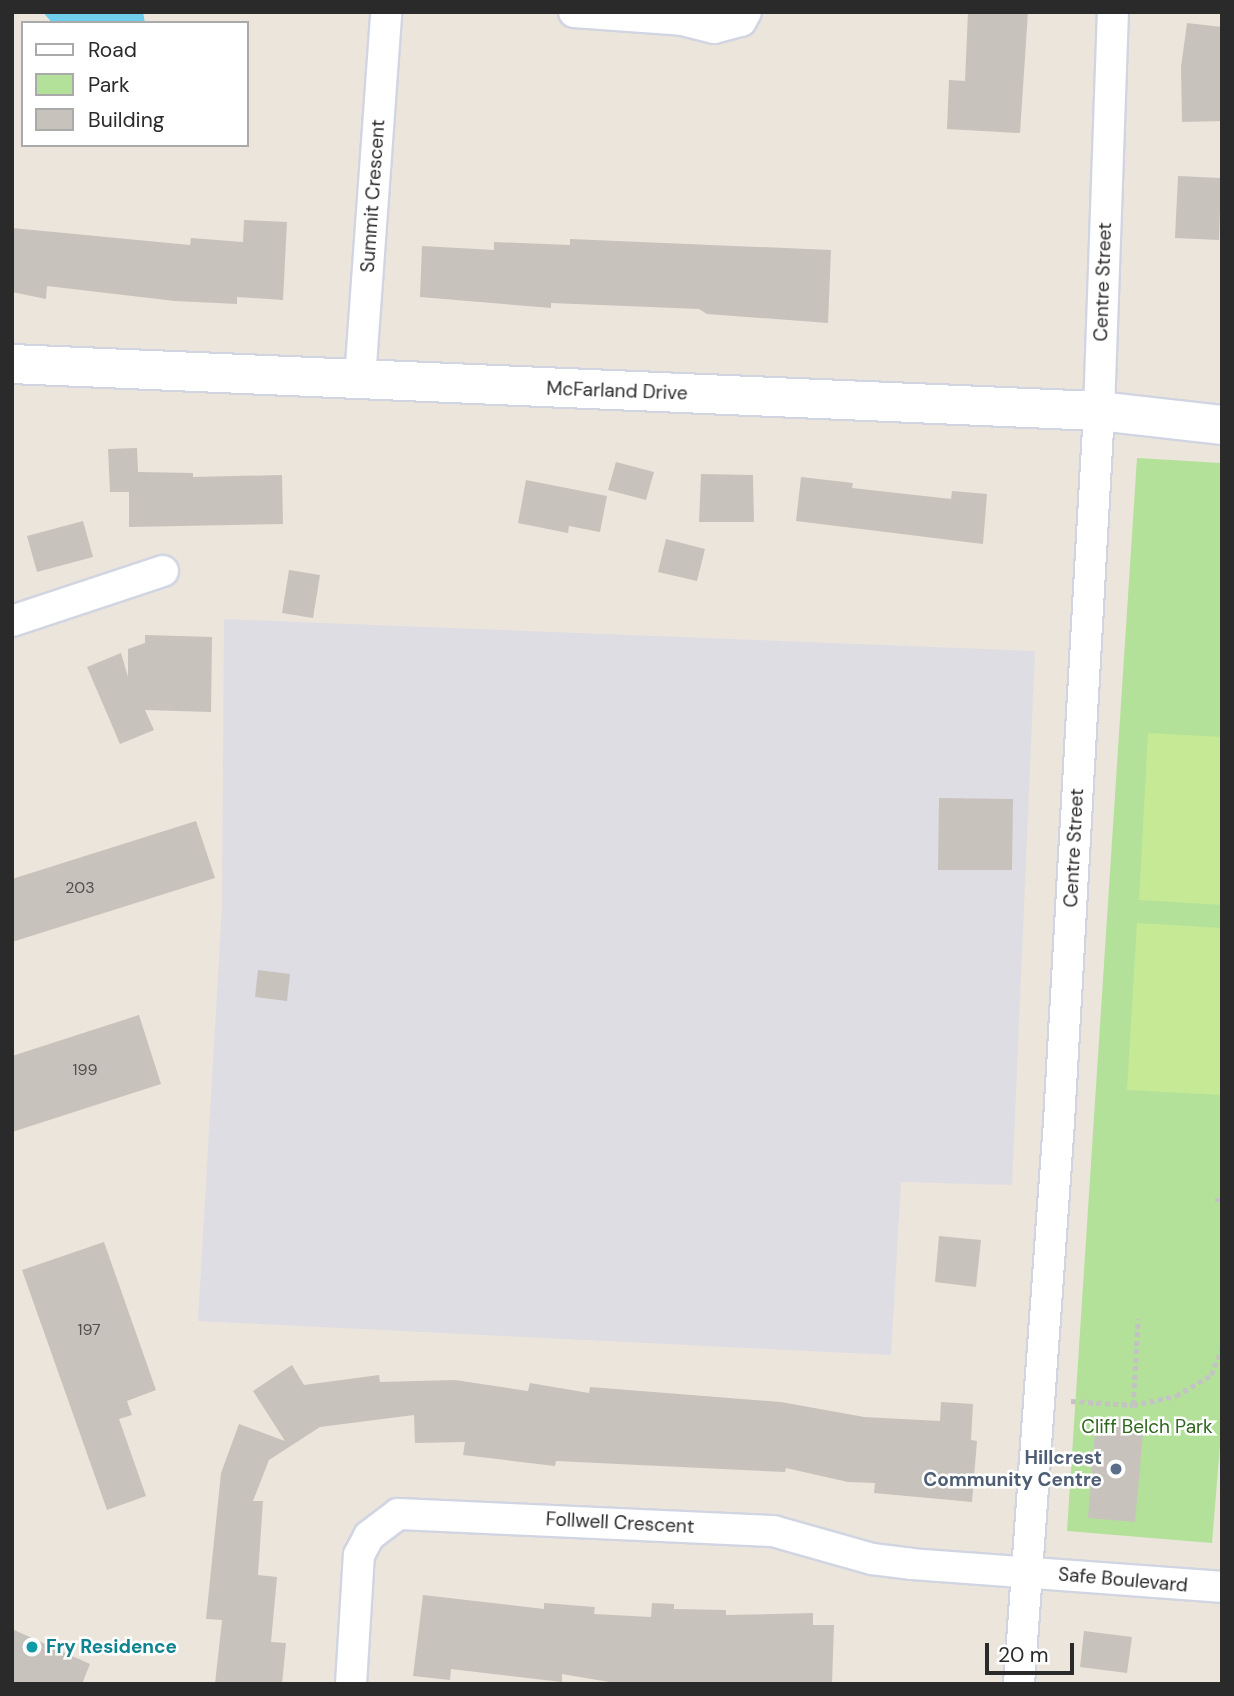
<!DOCTYPE html>
<style>
body{margin:0}
#map{position:relative;width:1234px;height:1696px;overflow:hidden;background:#ece5dc;font-family:"DM Sans",sans-serif}
div>[style]{position:absolute}
[style*='--x']{left:calc(var(--x)*1px);top:calc(var(--y)*1px);width:calc(var(--w)*1px);rotate:calc(var(--a)*1deg)}
.industrial>*{inset:0;background:#dfdde4}
.green>*{inset:0;background:#b3e199}
.pitch>*{inset:0;background:#c6e995}
.water>*{inset:0;background:#71cdec}
.building>*{inset:0;background:#c7c2bc}
.path>*{height:4.5px;margin-top:-2.25px;transform-origin:0;background:repeating-linear-gradient(90deg,#c3c3c3 0 5px,transparent 0 8.5px)}
.roads{filter:drop-shadow(2px 0 #d1d5e2) drop-shadow(-2px 0 #d1d5e2) drop-shadow(0 2px #d1d5e2) drop-shadow(0 -2px #d1d5e2)}
.street>*{height:30px;margin:-15px;padding:0 15px;transform-origin:15px;border-radius:15px;background:#fff}
.secondary>*{height:38px;margin:-19px;padding:0 19px;transform-origin:19px;border-radius:19px;background:#fff}
.dots>*{width:19px;height:19px;translate:-50% -50%;box-sizing:border-box;border:4px solid #fff;border-radius:50%}
span{translate:-50% -50%;white-space:nowrap;text-align:center;line-height:1.15;-webkit-text-stroke:5px #fff;paint-order:stroke}
.number-label{font-size:16px;color:#51504e}
.number-label span{-webkit-text-stroke-width:0}
.street-label{font-size:19px;color:#2a2a2a}
.park-label{font-size:19px;color:#2c661b}
.service-label{font-size:19px;color:#4e5e75;font-weight:700}
.right{translate:-100% -50%;text-align:right}
.culture-label{font-size:19px;color:#0d838f;font-weight:700}
.left{translate:0 -50%;text-align:left}
.frame{position:absolute;inset:0;border:14px solid #2a2a2a;pointer-events:none}
.legend{position:absolute;left:21px;top:21px;width:228px;height:126px;box-sizing:border-box;background:#fff;border:2px solid #aaa;margin:0;padding:9px 12px;list-style:none;font-size:21px;color:#2a2a2a}
.legend li{display:flex;align-items:center;gap:14px;height:35px}
.legend b{width:35px;border:2px solid #aaa}
.scale{position:absolute;left:985px;top:1643px;width:89px;height:32px;box-sizing:border-box;border:4px solid #2a2a2a;border-top:0;padding-left:9px;font-size:21px;line-height:24px;white-space:nowrap;color:#2a2a2a;-webkit-text-stroke:5px #fff;paint-order:stroke}
</style>
<div id="map">
<div class="industrial">
<i style="clip-path:polygon(224px 619px,1035px 651px,1012px 1185px,901px 1182px,891px 1355px,198px 1321px,222px 906px)"></i>
</div>
<div class="green">
<i style="clip-path:polygon(1137px 458px,1222px 463px,1222px 1421px,1212px 1543px,1067px 1531px)"></i>
</div>
<div class="pitch">
<i style="clip-path:polygon(1148px 733px,1222px 737px,1222px 905px,1139px 900px)"></i>
<i style="clip-path:polygon(1137px 923px,1222px 928px,1222px 1095px,1127px 1090px)"></i>
</div>
<div class="water">
<i style="clip-path:polygon(43px 12px,143px 12px,145px 23px,52px 23px)"></i>
</div>
<div class="building">
<i style="clip-path:polygon(968px 12px,1028px 12px,1020px 133px,947px 129px,949px 80px,965px 81px)"></i>
<i style="clip-path:polygon(1187px 23px,1222px 27px,1222px 121px,1182px 122px,1181px 67px)"></i>
<i style="clip-path:polygon(1178px 176px,1221px 178px,1219px 240px,1175px 238px)"></i>
<i style="clip-path:polygon(244px 220px,287px 222px,283px 300px,237px 297px,237px 304px,175px 301px,47px 286px,46px 299px,12px 292px,12px 228px,190px 245px,191px 238px,243px 242px)"></i>
<i style="clip-path:polygon(570px 239px,831px 250px,828px 323px,707px 314px,699px 309px,551px 303px,551px 308px,420px 297px,422px 246px,494px 250px,494px 242px,570px 245px)"></i>
<i style="clip-path:polygon(137px 448px,138px 472px,193px 473px,193px 477px,282px 475px,283px 524px,129px 527px,129px 492px,110px 492px,108px 449px)"></i>
<i style="clip-path:polygon(616px 462px,654px 472px,646px 500px,608px 490px)"></i>
<i style="clip-path:polygon(701px 474px,753px 475px,754px 522px,699px 522px)"></i>
<i style="clip-path:polygon(801px 477px,853px 483px,852px 488px,951px 499px,952px 491px,987px 494px,983px 544px,796px 521px)"></i>
<i style="clip-path:polygon(526px 480px,607px 496px,600px 532px,569px 526px,568px 533px,518px 523px)"></i>
<i style="clip-path:polygon(83px 521px,93px 557px,37px 572px,27px 536px)"></i>
<i style="clip-path:polygon(666px 539px,705px 549px,697px 581px,658px 572px)"></i>
<i style="clip-path:polygon(289px 570px,320px 575px,313px 618px,282px 613px)"></i>
<i style="clip-path:polygon(145px 635px,212px 637px,211px 712px,145px 710px,154px 730px,120px 744px,87px 667px,121px 653px,128px 677px,128px 649px,145px 643px)"></i>
<i style="clip-path:polygon(939px 798px,1013px 799px,1012px 870px,938px 870px)"></i>
<i style="clip-path:polygon(196px 821px,215px 878px,12px 942px,12px 879px)"></i>
<i style="clip-path:polygon(258px 970px,290px 974px,287px 1001px,255px 997px)"></i>
<i style="clip-path:polygon(139px 1015px,161px 1084px,12px 1132px,12px 1056px)"></i>
<i style="clip-path:polygon(939px 1236px,981px 1240px,976px 1287px,935px 1282px)"></i>
<i style="clip-path:polygon(104px 1242px,156px 1390px,127px 1401px,132px 1415px,119px 1419px,146px 1496px,107px 1510px,22px 1270px)"></i>
<i style="clip-path:polygon(292px 1365px,304px 1385px,379px 1375px,380px 1382px,455px 1380px,528px 1391px,530px 1383px,589px 1393px,590px 1387px,781px 1402px,864px 1417px,940px 1421px,941px 1402px,973px 1404px,971px 1440px,977px 1441px,972px 1502px,874px 1493px,875px 1483px,848px 1482px,786px 1468px,785px 1472px,556px 1461px,555px 1466px,463px 1455px,465px 1442px,415px 1443px,414px 1415px,320px 1427px,269px 1460px,253px 1501px,263px 1501px,258px 1575px,277px 1577px,271px 1642px,286px 1643px,282px 1684px,215px 1684px,222px 1620px,206px 1619px,221px 1473px,239px 1424px,285px 1441px,253px 1391px)"></i>
<i style="clip-path:polygon(1096px 1417px,1144px 1421px,1135px 1522px,1088px 1518px)"></i>
<i style="clip-path:polygon(423px 1595px,544px 1609px,544px 1603px,595px 1607px,594px 1614px,651px 1617px,652px 1603px,674px 1604px,674px 1609px,726px 1610px,726px 1615px,813px 1613px,813px 1625px,834px 1625px,832px 1684px,621px 1684px,562px 1674px,562px 1682px,451px 1669px,450px 1680px,413px 1676px)"></i>
<i style="clip-path:polygon(12px 1629px,90px 1664px,82px 1684px,12px 1684px)"></i>
<i style="clip-path:polygon(1084px 1631px,1132px 1637px,1127px 1673px,1080px 1667px)"></i>
</div>
<div class="path">
<i style="--x:1215;--y:1200;--w:7;--a:0"></i>
<i style="--x:1071;--y:1401;--w:62;--a:3.7"></i>
<i style="--x:1133;--y:1405;--w:44;--a:-11.8"></i>
<i style="--x:1176;--y:1396;--w:41;--a:-31"></i>
<i style="--x:1211;--y:1375;--w:29;--a:-68"></i>
<i style="--x:1133;--y:1405;--w:86;--a:-86.7"></i>
</div>
<div class="roads">
<div class="street">
<i style="--x:574;--y:12;--w:108;--a:4.2"></i>
<i style="--x:682;--y:20;--w:33;--a:14"></i>
<i style="--x:714;--y:28;--w:28;--a:-15"></i>
<i style="--x:741;--y:21;--w:10;--a:-61"></i>
<i style="--x:360;--y:379;--w:368;--a:-85.9"></i>
<i style="--x:12;--y:621;--w:159;--a:-18.3"></i>
<i style="--x:351;--y:1684;--w:129;--a:-86.5"></i>
<i style="--x:359;--y:1555;--w:21;--a:-62"></i>
<i style="--x:369;--y:1536;--w:36;--a:-37"></i>
<i style="--x:398;--y:1514;--w:375;--a:2.6"></i>
<i style="--x:773;--y:1531;--w:103;--a:15.8"></i>
<i style="--x:872;--y:1559;--w:39;--a:7"></i>
<i style="--x:911;--y:1564;--w:312;--a:4.2"></i>
<i style="--x:1019;--y:1684;--w:563;--a:-85.93"></i>
<i style="--x:1059;--y:1122;--w:712;--a:-86.78"></i>
<i style="--x:1099;--y:411;--w:399;--a:-88"></i>
</div>
<div class="secondary">
<i style="--x:12;--y:364;--w:1088;--a:2.48"></i>
<i style="--x:1099;--y:411;--w:124;--a:6.5"></i>
</div>
</div>
<div class="dots">
<i style="left:1116px;top:1469px;background:#5c6f8a"></i>
<i style="left:32px;top:1647px;background:#0f9aa8"></i>
</div>
<div class="number-label">
<span style="left:80px;top:888px">203</span>
<span style="left:85px;top:1070px">199</span>
<span style="left:89px;top:1330px">197</span>
</div>
<div class="street-label">
<span style="left:373px;top:196px;rotate:-86deg">Summit Crescent</span>
<span style="left:1103px;top:282px;rotate:-88deg">Centre Street</span>
<span style="left:617px;top:391px;rotate:2deg">McFarland Drive</span>
<span style="left:1074px;top:848px;rotate:-87deg">Centre Street</span>
<span style="left:620px;top:1523px;rotate:3deg">Follwell Crescent</span>
<span style="left:1123px;top:1580px;rotate:5deg">Safe Boulevard</span>
</div>
<div class="park-label">
<span style="left:1147px;top:1427px">Cliff Belch Park</span>
</div>
<div class="service-label">
<span class="right" style="left:1102px;top:1469px">Hillcrest<br>Community Centre</span>
</div>
<div class="culture-label">
<span class="left" style="left:46px;top:1647px">Fry Residence</span>
</div>
<div class="frame"></div>
<ul class="legend">
<li><b style="height:9px;background:#fff"></b>Road</li>
<li><b style="height:19px;background:#b3e199"></b>Park</li>
<li><b style="height:19px;background:#c7c2bc"></b>Building</li>
</ul>
<div class="scale">20 m</div>
</div>
